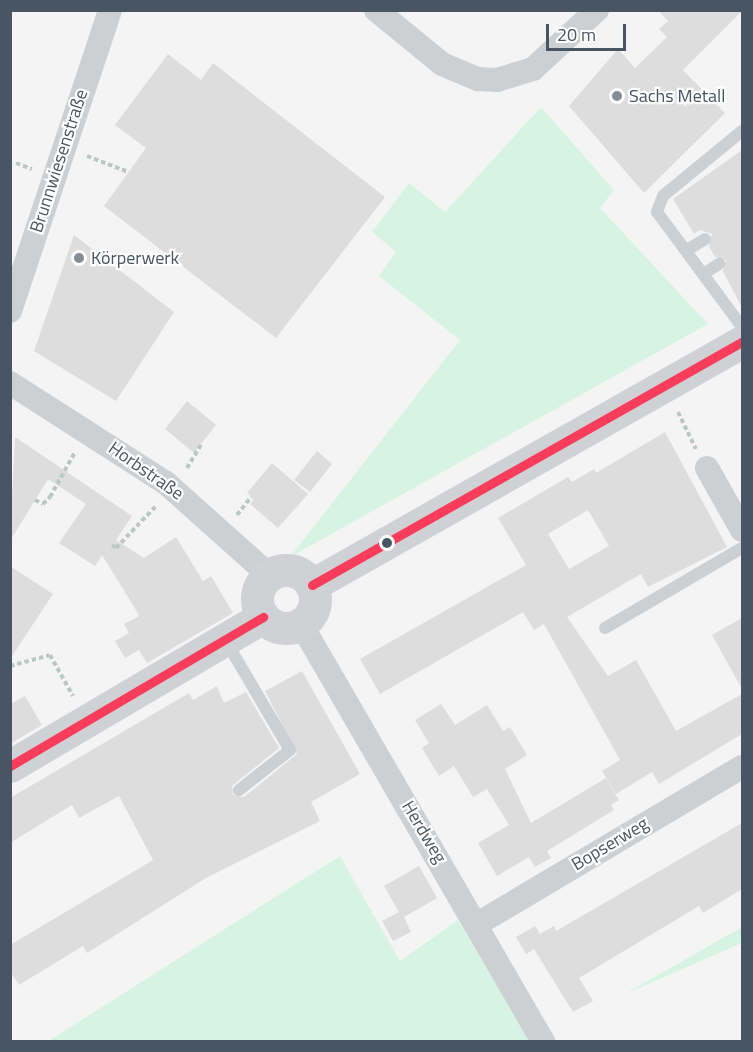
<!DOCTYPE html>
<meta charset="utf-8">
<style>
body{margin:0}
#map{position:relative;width:753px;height:1052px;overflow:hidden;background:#f4f4f4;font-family:"Titillium Web",sans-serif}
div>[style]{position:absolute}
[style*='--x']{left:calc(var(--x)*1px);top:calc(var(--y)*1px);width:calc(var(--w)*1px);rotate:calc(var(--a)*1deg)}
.green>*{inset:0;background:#d7f4e3}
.building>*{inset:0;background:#ddddde}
.path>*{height:4px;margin-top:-2px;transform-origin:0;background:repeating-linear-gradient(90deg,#bac8c4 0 4.5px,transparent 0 7.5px)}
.lane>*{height:12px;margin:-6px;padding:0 6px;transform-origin:6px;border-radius:6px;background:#cdd0d3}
.street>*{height:24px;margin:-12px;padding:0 12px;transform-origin:12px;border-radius:12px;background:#cdd0d3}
.secondary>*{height:33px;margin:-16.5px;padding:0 16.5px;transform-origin:16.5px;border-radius:16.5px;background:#cfd1d5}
.secondary>.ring{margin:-16.5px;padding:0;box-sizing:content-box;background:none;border:33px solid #cfd1d5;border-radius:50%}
.bus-1>*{height:9px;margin:-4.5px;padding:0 4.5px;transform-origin:4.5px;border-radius:4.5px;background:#f83c5a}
.dots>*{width:16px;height:16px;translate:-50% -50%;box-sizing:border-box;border:3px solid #fff;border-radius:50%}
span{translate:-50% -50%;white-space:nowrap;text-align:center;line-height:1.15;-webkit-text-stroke:4.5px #fff;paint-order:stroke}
.poi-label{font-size:18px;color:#485562}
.left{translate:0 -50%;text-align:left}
.street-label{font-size:18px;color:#485562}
.frame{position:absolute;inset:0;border:12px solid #485562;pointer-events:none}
.scale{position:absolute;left:546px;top:24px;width:80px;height:27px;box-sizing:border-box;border:3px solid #485562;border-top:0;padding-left:8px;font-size:18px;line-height:21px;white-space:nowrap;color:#485562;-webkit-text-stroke:4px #fff;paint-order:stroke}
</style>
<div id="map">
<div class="green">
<i style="clip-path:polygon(541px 107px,614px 190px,600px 208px,708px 324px,290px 557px,460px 340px,379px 276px,396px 252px,372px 232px,409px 183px,445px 212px)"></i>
<i style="clip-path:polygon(340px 856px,400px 961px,458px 920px,530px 1042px,47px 1042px)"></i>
<i style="clip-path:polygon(742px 927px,742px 943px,625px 994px)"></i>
</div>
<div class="building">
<i style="clip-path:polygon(658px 10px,742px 11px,683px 70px,725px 113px,644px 193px,569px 106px,618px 49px,635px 68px,667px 37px,659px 29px,668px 21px)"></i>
<i style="clip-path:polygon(168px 54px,201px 80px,213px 63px,385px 197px,276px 338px,104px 206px,146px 148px,115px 125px)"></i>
<i style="clip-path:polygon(742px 150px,742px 308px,723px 271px,726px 260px,715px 257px,709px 246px,712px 234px,700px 230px,694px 234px,673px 199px)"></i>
<i style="clip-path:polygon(74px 235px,174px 312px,116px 401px,34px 351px)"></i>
<i style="clip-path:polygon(187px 401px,216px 425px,194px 453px,165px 429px)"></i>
<i style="clip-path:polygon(evenodd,665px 432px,727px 547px,648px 587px,641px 574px,567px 617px,608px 676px,636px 660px,676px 731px,742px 694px,742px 734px,659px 784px,652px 772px,616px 794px,602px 771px,620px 760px,544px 624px,534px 630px,523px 612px,380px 694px,360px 659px,526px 565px,498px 518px,568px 477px,572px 482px,594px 469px,596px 473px,665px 432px,588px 510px,609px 546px,569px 569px,548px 534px,588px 510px)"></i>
<i style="clip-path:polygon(15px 437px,132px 516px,116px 540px,144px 558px,176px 537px,203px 581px,211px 576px,233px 613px,147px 663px,139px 650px,125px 658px,115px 641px,129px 633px,124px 624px,139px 616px,136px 610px,102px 555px,95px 566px,59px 543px,86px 504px,48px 479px,10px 541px)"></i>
<i style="clip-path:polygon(317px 451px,332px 464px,310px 492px,294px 480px)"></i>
<i style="clip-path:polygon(272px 463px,308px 494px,278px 528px,250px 504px,254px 499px,247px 493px)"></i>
<i style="clip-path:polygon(10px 566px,53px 594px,10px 659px)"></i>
<i style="clip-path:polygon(742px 618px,742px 689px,712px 635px)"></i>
<i style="clip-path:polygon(302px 671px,360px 774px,311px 802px,320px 821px,206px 878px,87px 953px,83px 946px,19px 985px,10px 971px,10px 945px,153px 860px,119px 796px,79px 818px,72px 805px,10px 843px,10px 798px,189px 693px,193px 700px,217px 686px,224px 703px,246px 692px,279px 748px,232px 786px,233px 795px,244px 797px,297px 754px,265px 691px)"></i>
<i style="clip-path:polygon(25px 696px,42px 725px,10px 744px,10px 704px)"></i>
<i style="clip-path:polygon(441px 704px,455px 725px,487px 705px,503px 731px,510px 727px,527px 755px,505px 769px,531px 823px,606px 778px,619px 800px,611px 805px,614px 810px,547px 851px,551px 858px,535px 867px,529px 857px,497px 876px,478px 843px,509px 825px,487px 789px,473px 797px,454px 766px,439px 776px,422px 748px,429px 743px,415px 720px)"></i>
<i style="clip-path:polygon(742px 823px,742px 889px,703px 913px,699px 906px,579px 978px,593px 1001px,573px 1012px,534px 949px,526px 954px,516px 937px,535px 926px,540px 934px,554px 926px,556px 931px)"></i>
<i style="clip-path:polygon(419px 866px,437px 898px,404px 917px,411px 932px,393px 941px,382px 921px,399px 912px,384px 886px)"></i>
</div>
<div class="path">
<i style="--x:87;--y:156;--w:44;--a:21.3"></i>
<i style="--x:16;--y:163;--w:17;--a:21"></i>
<i style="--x:678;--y:412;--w:41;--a:64.1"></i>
<i style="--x:187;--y:468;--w:29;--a:-59"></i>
<i style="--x:35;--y:500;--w:9;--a:27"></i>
<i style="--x:43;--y:504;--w:10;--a:-45"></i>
<i style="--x:50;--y:497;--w:51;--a:-60.9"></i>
<i style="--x:237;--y:515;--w:23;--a:-52"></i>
<i style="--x:112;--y:545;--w:5;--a:37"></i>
<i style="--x:116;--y:548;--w:59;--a:-46.4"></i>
<i style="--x:10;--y:666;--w:41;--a:-15.4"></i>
<i style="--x:50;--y:655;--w:47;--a:60.7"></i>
</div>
<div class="lane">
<i style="--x:742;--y:131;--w:102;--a:140.6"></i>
<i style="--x:663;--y:196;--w:17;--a:111"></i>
<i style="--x:657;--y:212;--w:143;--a:53.5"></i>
<i style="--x:687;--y:250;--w:21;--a:-31"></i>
<i style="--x:705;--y:273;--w:17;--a:-33"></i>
<i style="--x:605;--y:628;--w:159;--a:-30.3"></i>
<i style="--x:227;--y:643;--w:124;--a:59.5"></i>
<i style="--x:290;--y:750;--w:65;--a:141.9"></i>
</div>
<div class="street">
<i style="--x:376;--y:10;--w:85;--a:39.3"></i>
<i style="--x:442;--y:64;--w:39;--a:23"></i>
<i style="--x:478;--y:79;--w:19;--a:3"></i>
<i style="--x:497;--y:80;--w:38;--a:-17"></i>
<i style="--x:533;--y:69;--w:87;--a:-42.7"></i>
<i style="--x:10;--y:311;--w:317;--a:-71.6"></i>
<i style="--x:10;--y:383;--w:185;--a:32.7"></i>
<i style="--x:166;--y:483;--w:138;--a:41.8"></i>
<i style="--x:707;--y:468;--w:71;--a:60.6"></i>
<i style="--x:301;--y:624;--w:483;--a:59.9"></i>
<i style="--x:479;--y:923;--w:306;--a:-30.7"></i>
</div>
<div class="secondary">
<i class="ring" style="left:257px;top:570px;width:25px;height:25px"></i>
<i style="--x:312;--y:585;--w:494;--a:-29.5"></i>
<i style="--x:10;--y:766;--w:294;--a:-30.5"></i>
</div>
<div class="bus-1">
<i style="--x:312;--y:585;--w:494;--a:-29.5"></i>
<i style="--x:10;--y:766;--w:294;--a:-30.5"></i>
</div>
<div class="dots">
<i style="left:617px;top:96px;background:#848d95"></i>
<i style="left:79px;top:258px;background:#848d95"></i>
<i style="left:387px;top:543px;background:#485562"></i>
</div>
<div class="poi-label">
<span class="left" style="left:629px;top:96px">Sachs Metall</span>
<span class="left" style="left:91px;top:258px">Körperwerk</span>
</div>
<div class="street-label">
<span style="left:59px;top:161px;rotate:-72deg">Brunnwiesenstraße</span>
<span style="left:146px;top:471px;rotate:35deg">Horbstraße</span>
<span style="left:424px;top:832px;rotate:59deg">Herdweg</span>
<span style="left:610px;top:844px;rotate:-31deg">Bopserweg</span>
</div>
<div class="frame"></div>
<div class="scale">20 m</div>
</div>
